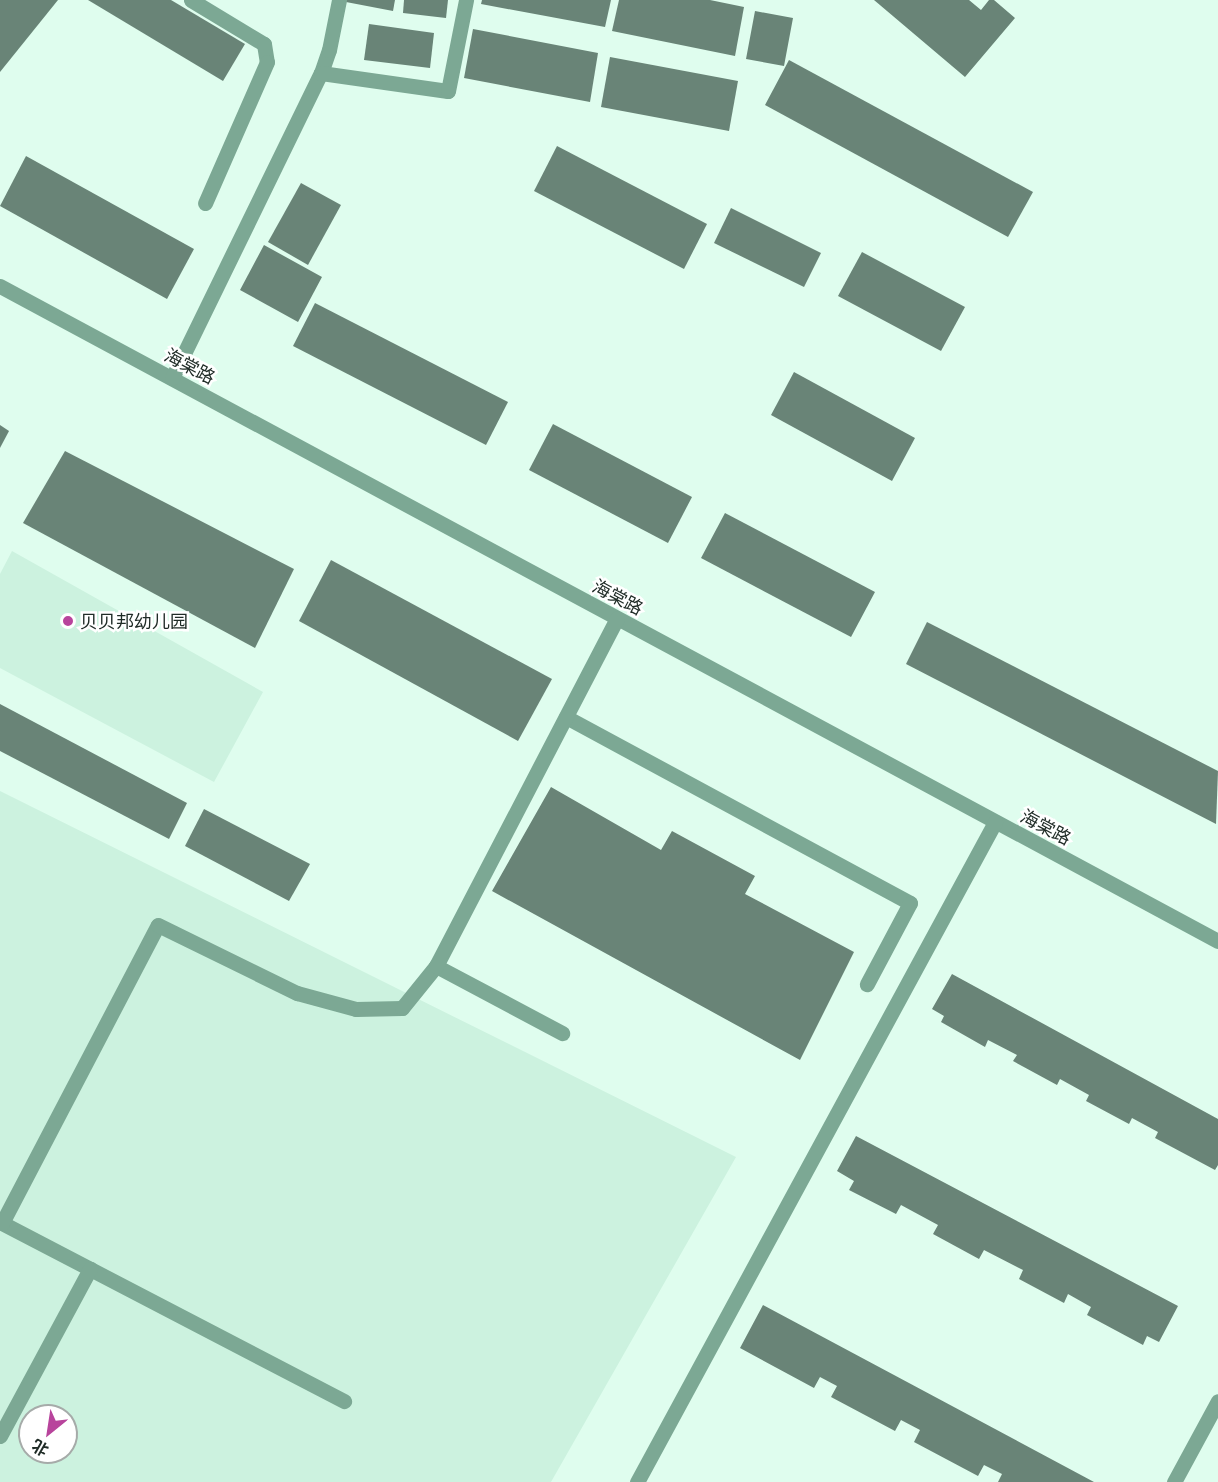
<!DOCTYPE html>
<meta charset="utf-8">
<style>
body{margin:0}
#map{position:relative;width:1218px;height:1482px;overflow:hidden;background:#dffdee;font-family:Ubuntu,"Noto Sans SC",sans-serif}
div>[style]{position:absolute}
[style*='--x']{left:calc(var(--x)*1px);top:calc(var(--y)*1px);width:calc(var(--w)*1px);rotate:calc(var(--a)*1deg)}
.built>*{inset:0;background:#ccf2df}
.building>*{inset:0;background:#698477}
.minor>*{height:15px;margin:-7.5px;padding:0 7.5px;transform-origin:7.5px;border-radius:7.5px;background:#7ca894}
.dots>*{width:16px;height:16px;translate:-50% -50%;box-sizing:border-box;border:3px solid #fff;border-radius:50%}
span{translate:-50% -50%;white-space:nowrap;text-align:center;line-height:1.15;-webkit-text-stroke:5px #fff;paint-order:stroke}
.street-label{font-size:18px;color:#202c27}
.poi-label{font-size:18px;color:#202c27}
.left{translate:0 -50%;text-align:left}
.north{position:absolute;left:18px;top:1404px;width:60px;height:60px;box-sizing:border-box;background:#fff;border:2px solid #a6aba9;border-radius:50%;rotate:210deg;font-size:16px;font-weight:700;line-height:24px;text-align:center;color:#202c27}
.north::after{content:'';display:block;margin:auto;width:21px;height:27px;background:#b8449c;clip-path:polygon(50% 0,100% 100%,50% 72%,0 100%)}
</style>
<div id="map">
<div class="built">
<i style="clip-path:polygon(12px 551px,263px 692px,214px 782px,0 668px,0 574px)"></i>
<i style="clip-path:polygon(evenodd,0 791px,736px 1157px,551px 1482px,0 1482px,0 791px,30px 1416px,66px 1416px,66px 1452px,30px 1452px,30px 1416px)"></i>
</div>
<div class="building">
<i style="clip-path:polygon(0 0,58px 0,0 72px)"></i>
<i style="clip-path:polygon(88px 0,171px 0,245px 44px,223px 81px)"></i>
<i style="clip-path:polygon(346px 0,395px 0,393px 11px,346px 2px)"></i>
<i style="clip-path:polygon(404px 0,448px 0,446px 18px,403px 13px)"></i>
<i style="clip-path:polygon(482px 0,611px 0,605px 27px,481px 4px)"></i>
<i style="clip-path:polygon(619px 0,710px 0,744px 7px,735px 56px,612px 31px)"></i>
<i style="clip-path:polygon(874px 0,969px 0,981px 10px,989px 0,994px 0,1015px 18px,965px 77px)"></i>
<i style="clip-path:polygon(755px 11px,793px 18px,784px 66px,746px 59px)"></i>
<i style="clip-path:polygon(369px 24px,434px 33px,430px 68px,364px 60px)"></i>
<i style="clip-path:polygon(473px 29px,598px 53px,590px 102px,464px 78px)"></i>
<i style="clip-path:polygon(610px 57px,738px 81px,729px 131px,601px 107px)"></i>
<i style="clip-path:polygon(789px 60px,1033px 192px,1008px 237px,765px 105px)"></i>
<i style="clip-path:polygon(557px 146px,707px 224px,684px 269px,534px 191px)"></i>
<i style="clip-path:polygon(26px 156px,194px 249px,167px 299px,0 206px)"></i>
<i style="clip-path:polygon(301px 183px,341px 205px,308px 265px,268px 242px)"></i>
<i style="clip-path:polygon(731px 208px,821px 253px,804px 287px,714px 243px)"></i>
<i style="clip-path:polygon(264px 245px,322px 277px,298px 322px,240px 290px)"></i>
<i style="clip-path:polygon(862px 252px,965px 307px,941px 351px,838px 296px)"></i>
<i style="clip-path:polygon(315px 303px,508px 402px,486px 445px,293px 346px)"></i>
<i style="clip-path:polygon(794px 372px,915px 438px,892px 481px,771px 415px)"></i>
<i style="clip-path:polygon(553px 424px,692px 497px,668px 543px,529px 470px)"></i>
<i style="clip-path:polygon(0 425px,9px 431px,0 448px)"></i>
<i style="clip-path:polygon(65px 451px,294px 569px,255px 648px,23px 523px)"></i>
<i style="clip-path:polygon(725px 513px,875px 592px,851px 637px,701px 558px)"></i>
<i style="clip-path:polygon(331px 560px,552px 679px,518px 741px,299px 621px)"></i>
<i style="clip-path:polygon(927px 622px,1218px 771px,1216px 824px,906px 664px)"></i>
<i style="clip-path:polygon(0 704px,187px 803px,169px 839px,0 751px)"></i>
<i style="clip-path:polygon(551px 787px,661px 850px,672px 831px,755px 876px,745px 894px,854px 952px,800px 1060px,492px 891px)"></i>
<i style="clip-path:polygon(204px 809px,310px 864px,289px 901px,185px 846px)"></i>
<i style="clip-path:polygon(952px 974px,1218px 1119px,1218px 1165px,1215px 1170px,1155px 1138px,1158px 1132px,1132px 1118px,1129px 1124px,1086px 1101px,1089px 1095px,1060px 1079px,1057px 1085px,1013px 1061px,1017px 1055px,988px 1040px,985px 1047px,941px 1022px,944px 1016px,932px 1009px)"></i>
<i style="clip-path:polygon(856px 1136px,1178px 1306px,1159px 1342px,1147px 1336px,1143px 1345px,1087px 1315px,1091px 1307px,1068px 1294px,1064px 1303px,1019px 1279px,1023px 1270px,984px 1250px,979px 1259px,933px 1234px,938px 1225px,901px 1205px,896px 1214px,849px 1190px,854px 1181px,837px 1171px)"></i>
<i style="clip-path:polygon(763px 1305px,1094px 1482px,998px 1482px,1002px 1474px,984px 1465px,978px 1476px,914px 1442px,920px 1430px,901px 1420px,895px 1431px,831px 1397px,837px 1386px,820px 1377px,814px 1388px,740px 1348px)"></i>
</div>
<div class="minor">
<i style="--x:191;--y:0;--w:85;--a:31.1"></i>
<i style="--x:264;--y:44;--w:18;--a:81"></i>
<i style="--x:267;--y:62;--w:154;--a:113.7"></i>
<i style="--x:321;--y:73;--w:24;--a:-71"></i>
<i style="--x:329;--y:50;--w:51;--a:-78.7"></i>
<i style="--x:0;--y:286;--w:1383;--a:28.27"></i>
<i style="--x:172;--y:378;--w:339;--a:-64"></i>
<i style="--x:321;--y:73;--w:128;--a:8.1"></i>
<i style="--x:448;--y:91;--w:93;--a:-78.8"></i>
<i style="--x:566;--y:717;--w:391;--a:28.4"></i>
<i style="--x:910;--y:903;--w:92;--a:118"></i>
<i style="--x:436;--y:966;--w:143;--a:28"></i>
<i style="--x:0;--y:1222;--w:388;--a:27.5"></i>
<i style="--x:2;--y:1223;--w:336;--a:-62.4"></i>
<i style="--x:158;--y:925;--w:155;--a:26.1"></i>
<i style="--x:297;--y:993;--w:61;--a:15.2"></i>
<i style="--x:356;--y:1009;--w:46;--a:-1.2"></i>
<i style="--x:402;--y:1008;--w:54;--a:-51"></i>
<i style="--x:436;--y:966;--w:392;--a:-62.5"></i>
<i style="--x:0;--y:1436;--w:190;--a:-61.7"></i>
<i style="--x:637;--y:1482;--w:751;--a:-61.52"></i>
<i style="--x:1174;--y:1482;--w:92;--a:-61.5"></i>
</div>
<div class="dots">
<i style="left:68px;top:621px;background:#b8449c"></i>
</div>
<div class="street-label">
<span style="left:190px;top:366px;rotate:28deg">海棠路</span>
<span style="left:618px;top:597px;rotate:28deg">海棠路</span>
<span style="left:1046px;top:827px;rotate:28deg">海棠路</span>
</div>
<div class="poi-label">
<span class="left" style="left:80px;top:621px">贝贝邦幼儿园</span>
</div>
<div class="north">北</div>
</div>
